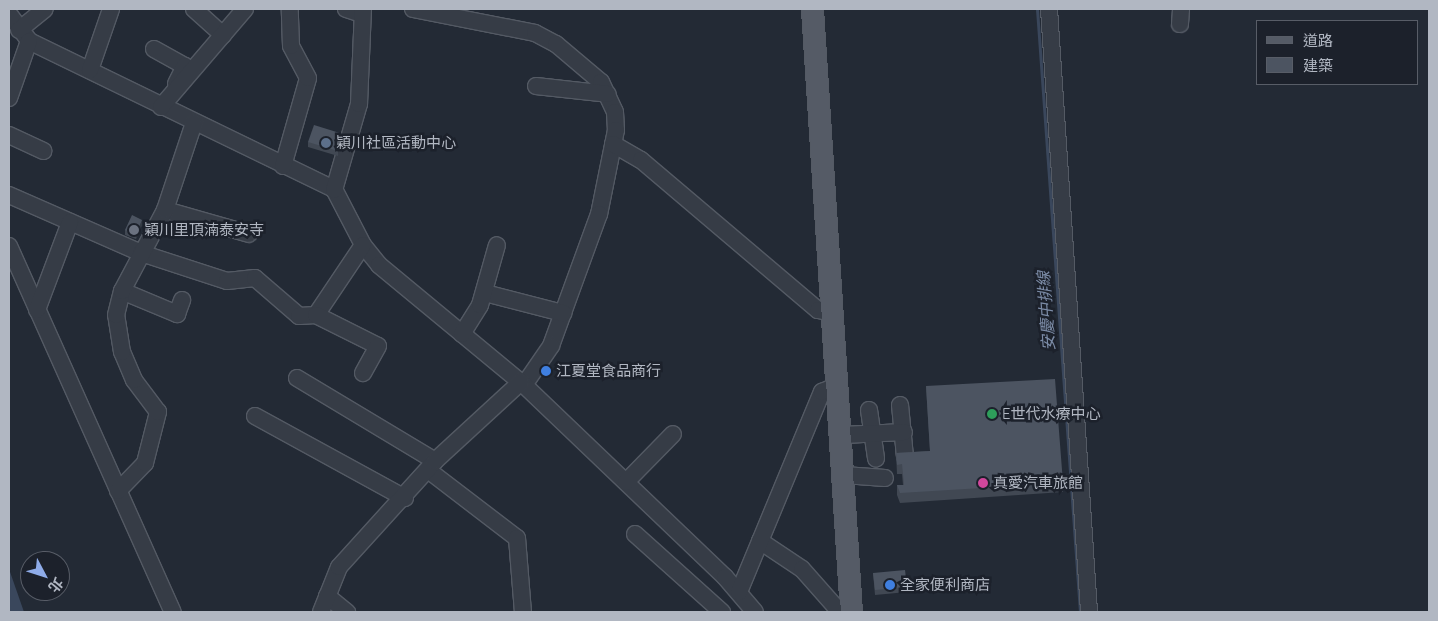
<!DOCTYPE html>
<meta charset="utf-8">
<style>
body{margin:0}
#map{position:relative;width:1438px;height:621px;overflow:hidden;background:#232a35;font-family:Quicksand,"Noto Sans TC",sans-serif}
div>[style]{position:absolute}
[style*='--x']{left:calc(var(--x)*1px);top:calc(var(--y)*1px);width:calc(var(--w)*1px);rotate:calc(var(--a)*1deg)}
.water>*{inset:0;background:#3a475c}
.stream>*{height:3px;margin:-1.5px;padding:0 1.5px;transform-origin:1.5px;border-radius:1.5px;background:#3a475c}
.roads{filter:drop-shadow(1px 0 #545a64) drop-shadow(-1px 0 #545a64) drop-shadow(0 1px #545a64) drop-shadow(0 -1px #545a64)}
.minor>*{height:16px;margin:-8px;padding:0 8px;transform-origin:8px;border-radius:8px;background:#363c46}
.major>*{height:21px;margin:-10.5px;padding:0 10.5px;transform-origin:10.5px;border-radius:10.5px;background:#555b66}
.wall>*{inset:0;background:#414853}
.shaded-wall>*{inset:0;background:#353b44}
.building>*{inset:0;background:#4c5461}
.dots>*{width:14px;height:14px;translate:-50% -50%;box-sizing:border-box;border:2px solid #1c212b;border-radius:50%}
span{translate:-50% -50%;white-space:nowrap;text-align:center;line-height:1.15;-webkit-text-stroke:5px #1c212b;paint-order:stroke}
.poi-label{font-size:15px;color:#b1b7c2}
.left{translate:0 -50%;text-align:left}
.water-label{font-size:16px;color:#7c8ca7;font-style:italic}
.frame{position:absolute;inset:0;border:10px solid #b1b7c2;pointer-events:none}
.legend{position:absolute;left:1256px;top:20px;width:162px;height:65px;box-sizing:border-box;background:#1c212b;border:1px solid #585d67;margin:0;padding:6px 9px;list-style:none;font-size:15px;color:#b1b7c2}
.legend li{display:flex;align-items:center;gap:10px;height:25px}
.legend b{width:25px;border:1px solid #585d67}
.north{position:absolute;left:20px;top:551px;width:50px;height:50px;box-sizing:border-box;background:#1c212b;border:1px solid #585d67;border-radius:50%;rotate:130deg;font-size:14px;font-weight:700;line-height:20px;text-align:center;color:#b1b7c2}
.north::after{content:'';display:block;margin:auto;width:18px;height:22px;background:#8face9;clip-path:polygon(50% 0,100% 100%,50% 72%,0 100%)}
</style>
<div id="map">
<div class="water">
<i style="clip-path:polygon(9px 569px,24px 612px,9px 612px)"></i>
</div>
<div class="stream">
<i style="--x:1037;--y:9;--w:605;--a:85.92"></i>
</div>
<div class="roads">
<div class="minor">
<i style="--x:194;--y:9;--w:39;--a:42"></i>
<i style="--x:346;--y:9;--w:16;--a:18"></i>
<i style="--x:413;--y:9;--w:124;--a:11.1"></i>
<i style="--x:535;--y:33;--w:24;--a:28"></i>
<i style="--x:556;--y:44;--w:59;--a:40.2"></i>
<i style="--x:601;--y:82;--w:33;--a:65"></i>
<i style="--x:615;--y:112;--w:18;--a:87"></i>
<i style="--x:616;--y:130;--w:86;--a:101.4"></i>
<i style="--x:599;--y:214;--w:140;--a:110"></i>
<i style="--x:551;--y:346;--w:47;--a:124.7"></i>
<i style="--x:1049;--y:9;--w:604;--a:86.2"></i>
<i style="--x:9;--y:14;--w:34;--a:53"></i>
<i style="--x:29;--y:41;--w:339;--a:25.9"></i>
<i style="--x:334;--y:189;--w:63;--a:62.6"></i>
<i style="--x:363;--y:245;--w:26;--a:51"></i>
<i style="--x:379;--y:265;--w:188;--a:39.6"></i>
<i style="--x:524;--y:385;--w:278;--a:43.7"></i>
<i style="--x:725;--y:577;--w:46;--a:49.4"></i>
<i style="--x:1180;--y:24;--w:15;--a:-86"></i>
<i style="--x:19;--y:30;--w:33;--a:-39"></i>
<i style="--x:154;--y:49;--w:35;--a:29"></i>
<i style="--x:185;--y:66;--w:20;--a:117"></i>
<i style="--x:90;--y:70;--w:65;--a:-71"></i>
<i style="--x:536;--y:86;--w:72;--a:6.3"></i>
<i style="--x:9;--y:98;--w:60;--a:-70.7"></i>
<i style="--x:161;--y:107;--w:129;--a:-49.4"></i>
<i style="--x:9;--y:135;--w:38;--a:25"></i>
<i style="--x:613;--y:144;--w:32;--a:30"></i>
<i style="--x:641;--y:160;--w:232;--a:40.3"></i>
<i style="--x:818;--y:310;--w:16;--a:11"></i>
<i style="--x:283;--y:166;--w:91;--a:-74.1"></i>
<i style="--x:308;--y:78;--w:36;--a:-118"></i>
<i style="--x:291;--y:46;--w:37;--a:-92"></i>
<i style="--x:334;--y:190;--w:90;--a:-73.8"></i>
<i style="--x:359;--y:104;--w:95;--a:-87.6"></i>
<i style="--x:9;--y:195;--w:144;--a:23.7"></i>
<i style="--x:141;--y:253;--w:90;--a:18"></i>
<i style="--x:227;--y:281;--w:28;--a:-6"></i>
<i style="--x:255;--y:278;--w:58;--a:40.8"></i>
<i style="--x:299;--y:316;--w:17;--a:-3"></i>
<i style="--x:316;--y:315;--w:84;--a:-56.1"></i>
<i style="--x:165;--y:210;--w:87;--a:15.9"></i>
<i style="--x:9;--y:246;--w:401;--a:65.9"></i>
<i style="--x:122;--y:291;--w:60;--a:22.7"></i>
<i style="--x:177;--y:314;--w:15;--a:-70"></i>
<i style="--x:485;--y:293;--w:81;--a:14.4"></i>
<i style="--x:37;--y:310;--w:94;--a:-69.4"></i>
<i style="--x:316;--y:315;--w:69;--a:26.6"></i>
<i style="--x:378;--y:346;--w:31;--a:119"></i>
<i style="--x:462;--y:334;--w:34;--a:-58"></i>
<i style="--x:480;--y:305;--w:62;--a:-74.2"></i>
<i style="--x:297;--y:378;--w:161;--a:31"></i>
<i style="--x:900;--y:405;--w:52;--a:84.5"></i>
<i style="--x:869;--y:410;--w:49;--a:81.7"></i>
<i style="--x:255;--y:416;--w:171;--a:28.7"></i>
<i style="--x:843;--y:435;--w:61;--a:-2.8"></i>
<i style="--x:428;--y:470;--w:112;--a:37.4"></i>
<i style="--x:517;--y:538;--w:74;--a:85.4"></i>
<i style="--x:844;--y:475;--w:41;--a:4.2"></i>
<i style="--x:626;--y:482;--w:67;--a:-45.6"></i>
<i style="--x:118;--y:491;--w:39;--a:-46"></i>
<i style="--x:145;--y:463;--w:53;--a:-75.7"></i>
<i style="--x:158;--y:412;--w:40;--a:-127"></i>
<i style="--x:134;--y:380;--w:30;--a:-113"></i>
<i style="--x:122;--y:352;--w:37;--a:-99"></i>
<i style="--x:116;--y:315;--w:25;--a:-76"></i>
<i style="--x:122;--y:291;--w:92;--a:-62"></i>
<i style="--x:165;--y:210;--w:92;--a:-71.6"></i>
<i style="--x:635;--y:534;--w:117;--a:41.9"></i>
<i style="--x:760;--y:541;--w:50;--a:33.7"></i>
<i style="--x:802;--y:569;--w:57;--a:48.5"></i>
<i style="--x:739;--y:592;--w:217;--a:-67.5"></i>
<i style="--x:822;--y:392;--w:17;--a:-24"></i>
<i style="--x:327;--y:596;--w:26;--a:39"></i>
<i style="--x:321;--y:612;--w:48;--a:-68.2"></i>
<i style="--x:339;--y:567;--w:143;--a:-47.8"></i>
<i style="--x:435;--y:461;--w:117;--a:-42.6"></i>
</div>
<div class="major">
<i style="--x:812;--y:9;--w:604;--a:86.3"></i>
</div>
</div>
<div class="wall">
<i style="clip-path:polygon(343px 139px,338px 156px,308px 147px,308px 142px)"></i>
<i style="clip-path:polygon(142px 225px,136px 239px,125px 235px,125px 230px)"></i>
<i style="clip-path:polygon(926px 386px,1063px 483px,1063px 492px,900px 503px,897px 495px,897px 485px,903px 485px,902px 474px,897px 474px,896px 453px,930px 451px)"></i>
<i style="clip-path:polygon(873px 573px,907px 587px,907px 592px,875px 595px)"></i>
</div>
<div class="shaded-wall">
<i style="clip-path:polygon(343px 134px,343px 139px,338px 156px,338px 151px)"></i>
<i style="clip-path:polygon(142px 220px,142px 225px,136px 239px,136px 235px)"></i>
</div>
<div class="building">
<i style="clip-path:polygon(314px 125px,343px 134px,338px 151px,308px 142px)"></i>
<i style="clip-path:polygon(132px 215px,142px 220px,136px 235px,125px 230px)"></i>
<i style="clip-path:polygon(1055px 379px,1063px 483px,900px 493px,897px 485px,904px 485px,902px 464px,897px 465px,896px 453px,930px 451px,926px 386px)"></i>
<i style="clip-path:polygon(905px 570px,907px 587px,875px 590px,873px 573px)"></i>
</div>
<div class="dots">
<i style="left:326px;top:143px;background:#5c6f8a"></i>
<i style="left:134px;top:230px;background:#6b7280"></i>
<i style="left:546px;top:371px;background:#3f7fe0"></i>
<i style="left:992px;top:414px;background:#2e9e5b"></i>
<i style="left:983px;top:483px;background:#d1479c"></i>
<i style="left:890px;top:585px;background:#3f7fe0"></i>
</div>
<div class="poi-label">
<span class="left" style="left:336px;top:143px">穎川社區活動中心</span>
<span class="left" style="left:144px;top:230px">穎川里頂湳泰安寺</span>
<span class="left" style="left:556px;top:371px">江夏堂食品商行</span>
<span class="left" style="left:1002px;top:414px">E世代水療中心</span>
<span class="left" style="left:993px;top:483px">真愛汽車旅館</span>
<span class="left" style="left:900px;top:585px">全家便利商店</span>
</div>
<div class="water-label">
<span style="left:1046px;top:311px;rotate:-94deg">安慶中排線</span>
</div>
<div class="frame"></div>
<ul class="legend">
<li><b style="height:6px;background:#555b66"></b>道路</li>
<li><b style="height:14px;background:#4c5461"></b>建築</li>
</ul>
<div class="north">北</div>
</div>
